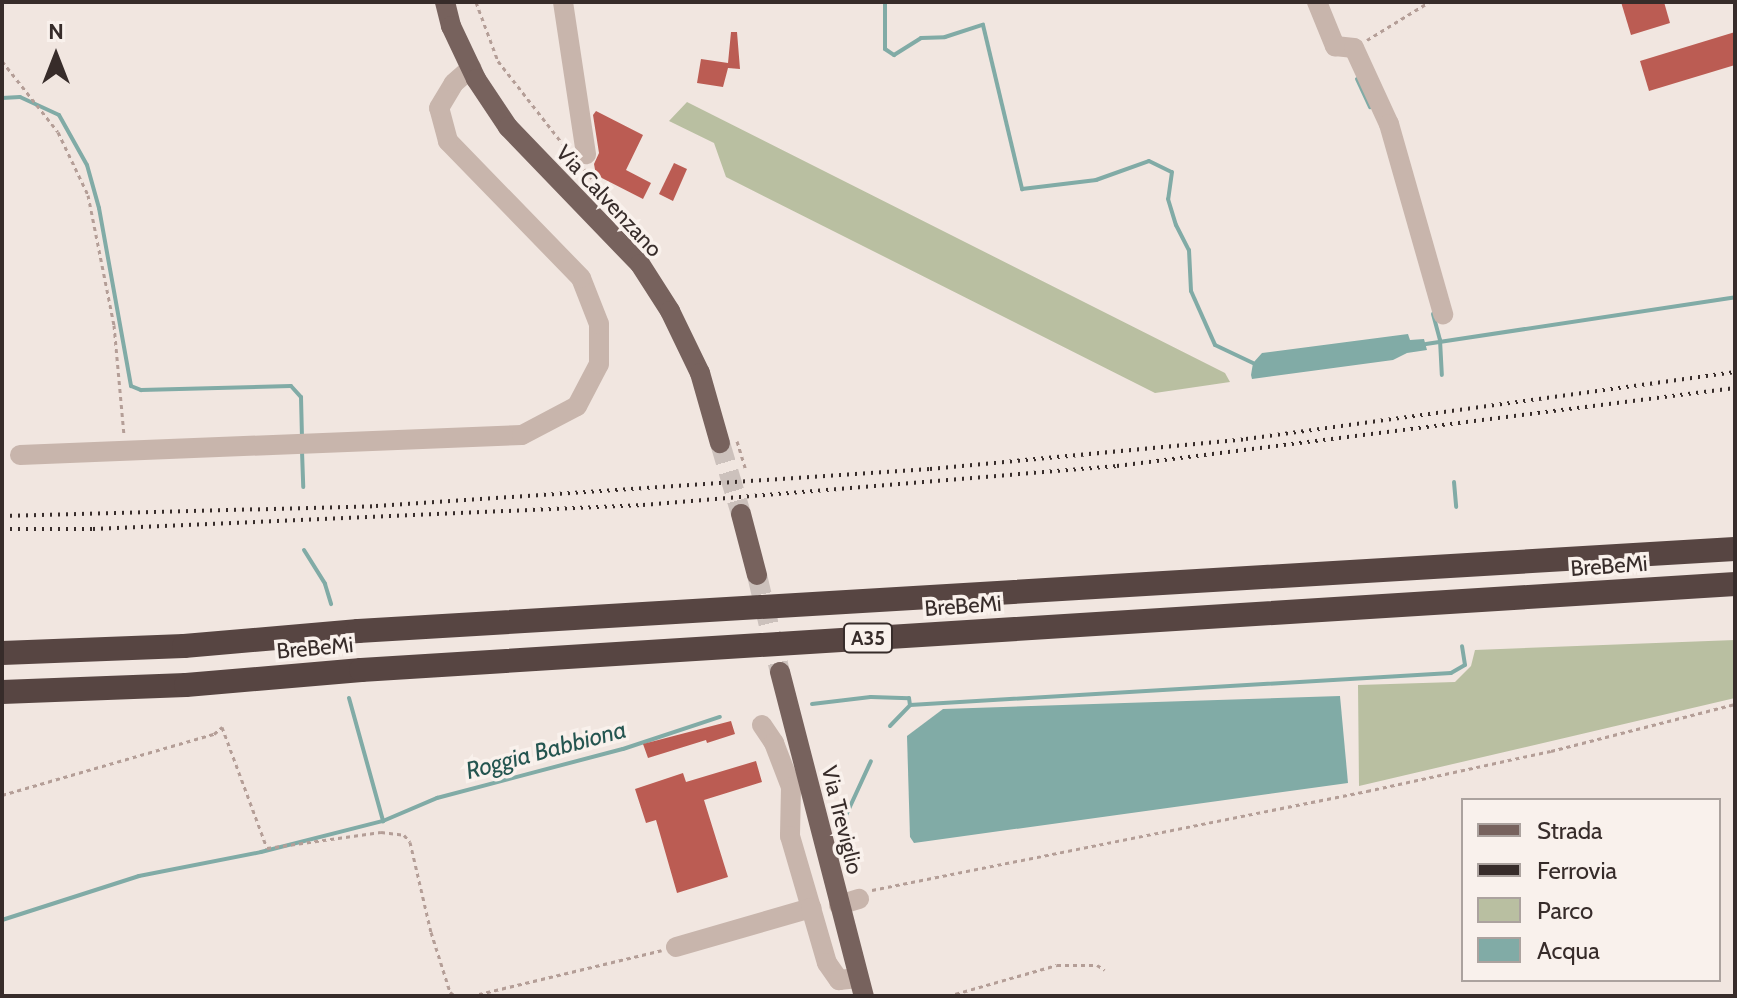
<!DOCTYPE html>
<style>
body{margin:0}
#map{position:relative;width:1737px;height:998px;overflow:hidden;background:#f1e6e0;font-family:Cabin,sans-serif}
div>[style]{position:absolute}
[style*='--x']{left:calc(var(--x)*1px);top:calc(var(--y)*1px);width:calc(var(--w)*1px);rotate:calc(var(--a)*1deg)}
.green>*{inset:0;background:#b9bfa1}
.water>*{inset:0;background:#81aba6}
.stream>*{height:4px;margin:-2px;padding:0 2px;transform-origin:2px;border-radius:2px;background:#81aba6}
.building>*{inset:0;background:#bb5c53}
.major-tunnel>*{height:20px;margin-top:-10px;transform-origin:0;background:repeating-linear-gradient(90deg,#ccc1bc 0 20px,transparent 0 30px)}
.path>*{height:3px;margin-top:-1.5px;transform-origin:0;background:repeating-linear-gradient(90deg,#b49e97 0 4px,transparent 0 8px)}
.minor>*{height:20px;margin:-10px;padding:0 10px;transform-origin:10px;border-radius:10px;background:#c8b5ac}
.major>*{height:20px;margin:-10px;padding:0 10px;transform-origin:10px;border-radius:10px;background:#77625d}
.highway>*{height:24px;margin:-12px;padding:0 12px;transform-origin:12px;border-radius:12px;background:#574542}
.rail>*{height:4px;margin-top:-2px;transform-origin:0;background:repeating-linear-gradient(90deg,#372c2a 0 2px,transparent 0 8px)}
span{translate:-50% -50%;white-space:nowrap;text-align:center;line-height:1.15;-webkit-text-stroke:7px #f9f1ec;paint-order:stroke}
.shield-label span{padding:2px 6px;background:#f9f1ec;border:2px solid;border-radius:6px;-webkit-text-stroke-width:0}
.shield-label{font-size:20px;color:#372c2a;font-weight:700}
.street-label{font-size:22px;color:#372c2a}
.water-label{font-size:24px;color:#245550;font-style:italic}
.frame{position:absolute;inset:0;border:4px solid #372c2a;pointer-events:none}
.legend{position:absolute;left:1461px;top:798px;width:260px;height:184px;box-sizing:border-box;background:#f9f1ec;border:2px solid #aba29e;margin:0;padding:10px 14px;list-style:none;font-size:24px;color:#372c2a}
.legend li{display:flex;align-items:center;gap:16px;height:40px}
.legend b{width:40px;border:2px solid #aba29e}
.north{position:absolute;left:16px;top:16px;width:80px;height:80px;-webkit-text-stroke:6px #f9f1ec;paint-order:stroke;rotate:0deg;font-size:22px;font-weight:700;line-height:32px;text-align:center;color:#372c2a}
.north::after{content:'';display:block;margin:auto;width:28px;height:36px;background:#372c2a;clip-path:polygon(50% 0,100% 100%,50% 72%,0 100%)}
</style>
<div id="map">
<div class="green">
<i style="clip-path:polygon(687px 102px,1225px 373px,1230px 382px,1155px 393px,726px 177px,714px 143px,669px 121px)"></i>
<i style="clip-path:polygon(1735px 640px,1735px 698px,1359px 786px,1358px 685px,1455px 682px,1471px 666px,1475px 650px)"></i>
</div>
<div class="water">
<i style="clip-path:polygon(1408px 334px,1410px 340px,1424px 339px,1427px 350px,1407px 353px,1393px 360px,1252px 379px,1251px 375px,1253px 363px,1262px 353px)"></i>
<i style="clip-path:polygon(1340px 696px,1348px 783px,914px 843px,910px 837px,907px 736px,943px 709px)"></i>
</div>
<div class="stream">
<i style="--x:885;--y:2;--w:47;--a:90"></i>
<i style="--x:885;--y:49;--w:11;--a:34"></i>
<i style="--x:894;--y:55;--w:32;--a:-32"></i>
<i style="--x:921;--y:38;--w:24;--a:-2"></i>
<i style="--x:945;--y:37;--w:40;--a:-18"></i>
<i style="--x:983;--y:25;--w:169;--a:76.6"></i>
<i style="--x:1022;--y:189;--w:75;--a:-6.9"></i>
<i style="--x:1096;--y:180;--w:56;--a:-19.7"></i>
<i style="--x:1149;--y:161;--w:25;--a:26"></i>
<i style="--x:1172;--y:172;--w:27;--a:98"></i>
<i style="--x:1168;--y:199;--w:27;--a:73"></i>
<i style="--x:1176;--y:225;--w:28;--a:63"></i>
<i style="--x:1189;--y:250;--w:41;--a:87.2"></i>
<i style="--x:1191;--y:291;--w:59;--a:66"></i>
<i style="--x:1215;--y:345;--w:42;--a:25.3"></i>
<i style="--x:1357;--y:79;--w:31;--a:65"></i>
<i style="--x:2;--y:98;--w:18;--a:-3"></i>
<i style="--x:20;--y:97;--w:43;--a:24.8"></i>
<i style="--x:59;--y:115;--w:57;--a:60.8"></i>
<i style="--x:87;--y:165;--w:45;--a:74.4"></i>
<i style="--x:99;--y:208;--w:181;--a:79.8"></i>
<i style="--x:131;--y:386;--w:11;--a:22"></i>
<i style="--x:141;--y:390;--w:150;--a:-1.5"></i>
<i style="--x:291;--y:386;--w:15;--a:48"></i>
<i style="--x:301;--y:397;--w:41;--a:88.6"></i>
<i style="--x:1433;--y:314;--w:27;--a:75"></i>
<i style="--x:1440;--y:340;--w:35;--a:87"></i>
<i style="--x:1426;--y:344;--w:313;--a:-8.6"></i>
<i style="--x:302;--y:451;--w:36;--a:88"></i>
<i style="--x:1454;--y:482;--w:25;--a:85"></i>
<i style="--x:304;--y:550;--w:40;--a:58"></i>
<i style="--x:325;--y:584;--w:21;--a:73"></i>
<i style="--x:349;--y:698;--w:128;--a:74.5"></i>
<i style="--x:812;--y:704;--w:59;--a:-6.8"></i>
<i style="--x:871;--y:697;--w:38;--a:2"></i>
<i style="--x:909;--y:698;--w:7;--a:82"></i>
<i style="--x:890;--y:726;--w:29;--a:-46"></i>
<i style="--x:910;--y:705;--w:542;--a:-3.39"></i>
<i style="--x:1451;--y:673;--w:16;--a:-30"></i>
<i style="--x:1465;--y:665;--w:19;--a:-99"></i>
<i style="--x:842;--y:824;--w:69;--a:-65.3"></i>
<i style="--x:2;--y:920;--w:144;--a:-17.8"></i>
<i style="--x:139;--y:876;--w:124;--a:-11.1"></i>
<i style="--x:261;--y:852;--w:126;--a:-14.3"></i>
<i style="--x:383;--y:821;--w:59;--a:-23.1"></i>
<i style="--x:437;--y:798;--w:192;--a:-14.8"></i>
<i style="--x:623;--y:749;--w:102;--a:-18.3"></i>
</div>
<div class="building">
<i style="clip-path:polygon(1621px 2px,1664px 2px,1670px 23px,1631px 35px)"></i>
<i style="clip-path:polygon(731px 32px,737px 32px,740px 69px,728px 68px,723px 87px,697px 83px,701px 59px,728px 63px)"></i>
<i style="clip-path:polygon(1735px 32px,1735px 65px,1649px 91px,1640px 61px)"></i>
<i style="clip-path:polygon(596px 111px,643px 135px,626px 170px,651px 183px,643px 199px,596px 175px,594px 164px,599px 153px,593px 115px)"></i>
<i style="clip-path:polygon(674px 163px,687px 169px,673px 201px,659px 194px)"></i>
<i style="clip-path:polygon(731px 721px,735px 734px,707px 743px,706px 740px,648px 758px,643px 744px)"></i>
<i style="clip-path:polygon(756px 761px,762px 782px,704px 800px,728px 877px,677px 893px,656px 820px,646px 823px,635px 789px,683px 773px,686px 782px)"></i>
</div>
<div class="major-tunnel">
<i style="--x:720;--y:443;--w:74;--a:73.5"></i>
<i style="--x:757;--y:575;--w:100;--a:76.7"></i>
</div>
<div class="path">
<i style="--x:476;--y:2;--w:63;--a:69.6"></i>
<i style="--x:498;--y:61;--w:115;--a:52"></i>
<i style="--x:1367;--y:40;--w:73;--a:-31.5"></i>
<i style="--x:2;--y:61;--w:90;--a:51.7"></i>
<i style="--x:58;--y:132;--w:70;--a:64.5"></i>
<i style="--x:88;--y:195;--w:133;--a:78.7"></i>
<i style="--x:114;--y:325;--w:109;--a:84.8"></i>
<i style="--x:584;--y:169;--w:104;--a:50.1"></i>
<i style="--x:737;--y:441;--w:28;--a:73"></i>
<i style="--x:2;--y:795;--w:221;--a:-16.1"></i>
<i style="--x:214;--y:734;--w:11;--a:-41"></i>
<i style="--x:222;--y:727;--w:129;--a:69.6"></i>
<i style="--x:267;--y:848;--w:115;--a:-8"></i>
<i style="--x:381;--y:832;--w:23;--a:7"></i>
<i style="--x:404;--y:835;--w:9;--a:49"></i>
<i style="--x:410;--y:842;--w:92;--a:76.9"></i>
<i style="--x:431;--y:932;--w:63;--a:72.4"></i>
<i style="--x:450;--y:992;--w:6;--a:39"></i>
<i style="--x:872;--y:890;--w:505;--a:-11.31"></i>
<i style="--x:1367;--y:791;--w:188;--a:-12.3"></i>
<i style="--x:1551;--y:751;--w:190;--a:-14.3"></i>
<i style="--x:471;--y:996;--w:196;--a:-13.5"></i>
<i style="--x:948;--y:996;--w:113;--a:-15.9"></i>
<i style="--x:1057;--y:965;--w:40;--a:0"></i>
<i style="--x:1097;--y:965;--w:9;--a:32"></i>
</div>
<div class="minor">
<i style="--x:563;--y:2;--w:154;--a:81.4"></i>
<i style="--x:1317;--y:2;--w:48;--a:67.8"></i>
<i style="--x:1335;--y:46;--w:19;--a:6"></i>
<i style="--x:1354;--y:48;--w:84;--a:65.3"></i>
<i style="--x:1389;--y:124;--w:198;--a:74.1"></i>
<i style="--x:20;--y:455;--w:502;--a:-2.28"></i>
<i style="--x:522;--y:435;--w:62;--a:-27.8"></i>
<i style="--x:577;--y:406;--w:47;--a:-62.4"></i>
<i style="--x:599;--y:364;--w:40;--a:-90"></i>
<i style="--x:599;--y:324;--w:49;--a:-111.4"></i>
<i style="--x:581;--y:278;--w:191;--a:-134.2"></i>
<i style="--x:448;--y:141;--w:34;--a:-105"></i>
<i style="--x:439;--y:108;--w:29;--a:-59"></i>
<i style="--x:454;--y:83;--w:23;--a:-41"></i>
<i style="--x:762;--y:725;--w:22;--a:56"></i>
<i style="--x:774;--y:743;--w:47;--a:68.9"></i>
<i style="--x:791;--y:787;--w:49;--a:91.2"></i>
<i style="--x:790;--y:836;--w:75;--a:73.7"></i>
<i style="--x:839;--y:905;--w:21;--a:-17"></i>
<i style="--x:676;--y:947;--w:141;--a:-16.1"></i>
<i style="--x:811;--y:908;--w:57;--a:73.8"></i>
<i style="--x:827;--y:963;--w:21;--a:55"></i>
<i style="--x:839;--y:980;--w:19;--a:-6"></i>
</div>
<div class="major">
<i style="--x:445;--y:2;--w:25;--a:76"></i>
<i style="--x:451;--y:26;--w:59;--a:64.7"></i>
<i style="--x:476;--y:79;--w:58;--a:56.3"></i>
<i style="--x:508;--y:127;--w:190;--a:46.1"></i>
<i style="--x:640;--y:264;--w:56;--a:57.4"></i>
<i style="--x:670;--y:311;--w:69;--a:64.2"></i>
<i style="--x:700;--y:373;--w:73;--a:74.1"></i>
<i style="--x:741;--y:514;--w:63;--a:75.3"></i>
<i style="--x:780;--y:672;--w:335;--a:75.5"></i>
</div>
<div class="highway">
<i style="--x:2;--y:653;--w:182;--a:-2.2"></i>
<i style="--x:184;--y:646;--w:175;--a:-4.9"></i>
<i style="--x:358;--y:631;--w:1379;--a:-3.41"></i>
<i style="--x:2;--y:692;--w:184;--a:-2.2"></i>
<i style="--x:186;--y:685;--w:176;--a:-4.9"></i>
<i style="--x:361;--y:670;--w:1377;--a:-3.58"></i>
</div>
<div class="rail">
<i style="--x:2;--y:516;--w:374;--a:-1.5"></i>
<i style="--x:376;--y:506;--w:555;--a:-3.82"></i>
<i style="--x:930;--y:469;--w:317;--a:-5.4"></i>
<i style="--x:1246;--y:439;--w:494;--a:-7.8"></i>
<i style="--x:2;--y:529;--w:91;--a:0"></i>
<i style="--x:93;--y:529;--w:551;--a:-2.5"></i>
<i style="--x:643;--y:505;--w:476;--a:-4.7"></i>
<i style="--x:1117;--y:466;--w:623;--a:-7.19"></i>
</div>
<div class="shield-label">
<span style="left:868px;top:638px">A35</span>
</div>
<div class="street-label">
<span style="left:609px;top:201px;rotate:47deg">Via Calvenzano</span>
<span style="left:1609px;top:566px;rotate:-4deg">BreBeMi</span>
<span style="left:963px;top:606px;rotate:-4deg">BreBeMi</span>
<span style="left:315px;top:648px;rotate:-5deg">BreBeMi</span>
<span style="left:842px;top:820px;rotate:76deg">Via Treviglio</span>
</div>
<div class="water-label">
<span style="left:546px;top:750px;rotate:-15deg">Roggia Babbiona</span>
</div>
<div class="frame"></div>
<ul class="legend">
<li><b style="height:10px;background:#77625d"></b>Strada</li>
<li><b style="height:10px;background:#372c2a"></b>Ferrovia</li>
<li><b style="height:22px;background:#b9bfa1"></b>Parco</li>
<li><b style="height:22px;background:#81aba6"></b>Acqua</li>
</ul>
<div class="north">N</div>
</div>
